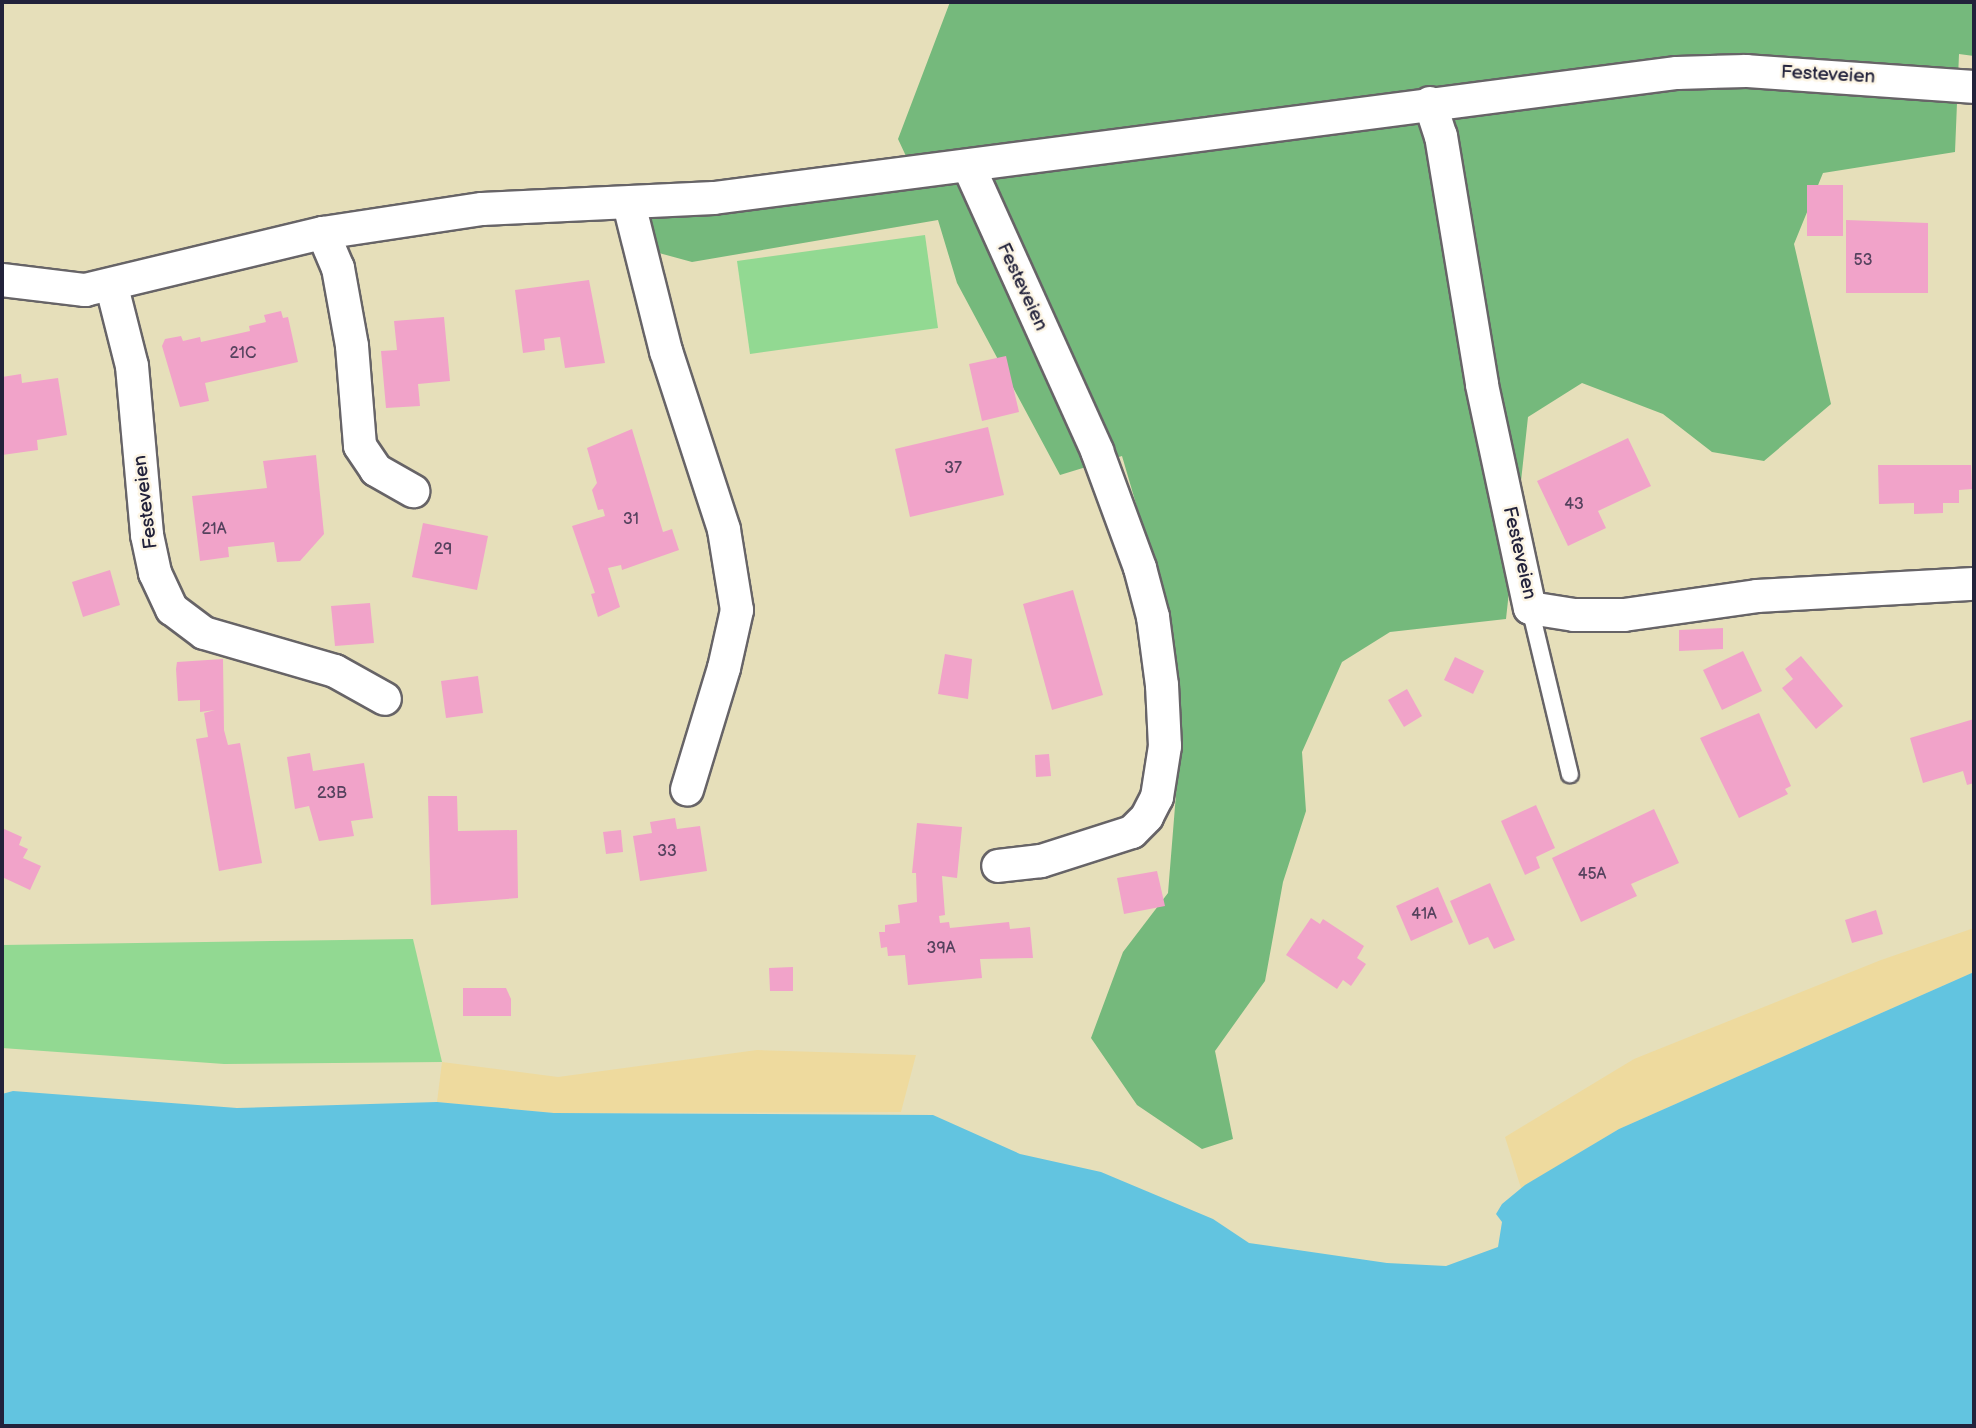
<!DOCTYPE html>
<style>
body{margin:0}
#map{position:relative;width:1976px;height:1428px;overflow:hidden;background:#e6dfba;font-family:"Balsamiq Sans",sans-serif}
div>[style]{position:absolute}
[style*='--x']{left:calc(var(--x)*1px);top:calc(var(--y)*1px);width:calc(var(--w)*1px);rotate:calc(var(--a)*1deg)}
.green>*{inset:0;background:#92d992}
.forest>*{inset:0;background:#75b97c}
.sand>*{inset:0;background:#eeda9e}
.water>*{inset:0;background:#62c4e0}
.building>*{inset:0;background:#f1a3c9}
.roads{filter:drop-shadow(2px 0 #676467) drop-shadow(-2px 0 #676467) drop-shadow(0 2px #676467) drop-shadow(0 -2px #676467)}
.service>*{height:16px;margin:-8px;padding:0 8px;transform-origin:8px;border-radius:8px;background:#fff}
.minor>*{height:32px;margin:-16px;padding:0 16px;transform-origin:16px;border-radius:16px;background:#fff}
span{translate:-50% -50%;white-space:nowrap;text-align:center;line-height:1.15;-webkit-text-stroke:5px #fcf5e5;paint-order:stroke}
.number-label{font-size:16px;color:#56425e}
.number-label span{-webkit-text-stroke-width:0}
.street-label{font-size:19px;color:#22223b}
.frame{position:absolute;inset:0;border:4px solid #22223b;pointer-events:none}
</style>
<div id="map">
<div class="green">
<i style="clip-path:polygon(925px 235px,938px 328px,750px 354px,737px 261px)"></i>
<i style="clip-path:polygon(413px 939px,442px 1062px,224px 1064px,2px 1048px,2px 945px)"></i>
</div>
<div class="forest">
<i style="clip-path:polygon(950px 2px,1974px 2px,1974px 56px,1959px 54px,1955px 152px,1823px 173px,1794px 244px,1831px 404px,1764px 461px,1712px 452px,1663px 414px,1582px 383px,1528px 417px,1506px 619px,1390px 632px,1342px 662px,1302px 752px,1306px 811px,1283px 882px,1265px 981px,1215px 1051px,1233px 1139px,1202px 1149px,1137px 1105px,1091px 1038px,1123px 952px,1168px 893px,1179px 757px,1173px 630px,1122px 456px,1060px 475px,957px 283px,938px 220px,692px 262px,659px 253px,651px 218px,919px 184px,898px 139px)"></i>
</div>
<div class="sand">
<i style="clip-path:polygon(1974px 928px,1974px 972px,1619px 1129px,1521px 1188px,1505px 1137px,1634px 1059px,1881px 960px)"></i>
<i style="clip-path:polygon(757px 1050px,916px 1055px,901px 1112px,554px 1113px,437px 1102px,442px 1062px,558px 1077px)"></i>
</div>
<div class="water">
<i style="clip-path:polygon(1974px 972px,1974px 1426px,2px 1426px,2px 1094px,13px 1091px,237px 1108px,437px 1102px,554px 1113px,933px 1115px,1020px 1154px,1101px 1172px,1213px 1219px,1249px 1243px,1387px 1263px,1446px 1266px,1498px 1247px,1502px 1222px,1496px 1214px,1502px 1204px,1525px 1185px,1619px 1129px)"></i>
</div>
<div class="building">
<i style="clip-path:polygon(1807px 185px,1843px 185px,1843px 236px,1807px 236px)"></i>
<i style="clip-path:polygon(1846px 220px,1928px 223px,1928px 293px,1846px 293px)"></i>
<i style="clip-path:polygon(589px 280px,605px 363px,565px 368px,560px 337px,544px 339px,545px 350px,523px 353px,515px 290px)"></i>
<i style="clip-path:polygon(281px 311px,283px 318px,288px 317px,298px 362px,205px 383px,209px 401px,180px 407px,162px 346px,165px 339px,181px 336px,183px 341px,200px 337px,201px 342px,250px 331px,249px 326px,266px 322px,264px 315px)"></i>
<i style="clip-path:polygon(444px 317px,450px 381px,418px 384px,420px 406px,386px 408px,381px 351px,397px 350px,394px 321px)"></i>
<i style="clip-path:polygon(1006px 356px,1019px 412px,982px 421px,969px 364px)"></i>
<i style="clip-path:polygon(21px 374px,22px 383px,58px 378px,67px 435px,37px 440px,38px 450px,2px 455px,2px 377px)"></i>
<i style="clip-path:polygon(988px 427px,1004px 495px,910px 517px,895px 449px)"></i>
<i style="clip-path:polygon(632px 429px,663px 532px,672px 529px,679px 550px,622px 570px,621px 565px,608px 568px,620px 607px,598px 617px,591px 594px,595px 593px,572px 526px,605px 516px,603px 509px,598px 510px,592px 490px,597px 483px,587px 448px)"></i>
<i style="clip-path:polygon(1628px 438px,1651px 486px,1598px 511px,1606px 528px,1568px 546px,1537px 481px)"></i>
<i style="clip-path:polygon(316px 455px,324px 534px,300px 561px,277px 562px,274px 542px,228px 547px,229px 557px,200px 561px,192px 496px,267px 488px,263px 461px)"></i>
<i style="clip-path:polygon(1878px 465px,1971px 465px,1972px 489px,1959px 490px,1959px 503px,1943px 503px,1943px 513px,1914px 514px,1914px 503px,1879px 504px)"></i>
<i style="clip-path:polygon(423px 523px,488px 536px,477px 590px,412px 577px)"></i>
<i style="clip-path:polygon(110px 570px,120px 605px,83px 617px,72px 582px)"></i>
<i style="clip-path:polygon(1073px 590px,1103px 695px,1052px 710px,1023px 604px)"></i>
<i style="clip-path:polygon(370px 603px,374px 643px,335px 646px,331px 606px)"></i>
<i style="clip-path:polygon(1723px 628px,1723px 649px,1679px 651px,1679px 630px)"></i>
<i style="clip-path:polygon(1743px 651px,1762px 691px,1722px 710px,1703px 670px)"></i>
<i style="clip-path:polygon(945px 654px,972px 659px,968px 699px,938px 694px)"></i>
<i style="clip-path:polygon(1801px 656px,1843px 706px,1816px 729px,1782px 688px,1793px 679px,1785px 669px)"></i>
<i style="clip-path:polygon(1455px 657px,1484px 671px,1473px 694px,1444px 680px)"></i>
<i style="clip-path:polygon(223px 659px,224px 730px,228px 745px,240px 743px,262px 863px,219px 871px,196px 739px,208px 737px,204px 713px,215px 710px,200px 712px,200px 700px,178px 701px,176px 669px,177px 662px)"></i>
<i style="clip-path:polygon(478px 676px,483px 713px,446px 718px,441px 681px)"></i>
<i style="clip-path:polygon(1407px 689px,1422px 716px,1404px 727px,1388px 700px)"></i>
<i style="clip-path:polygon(1759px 713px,1791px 786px,1785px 789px,1788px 794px,1739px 818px,1700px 738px)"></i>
<i style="clip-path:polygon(1974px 719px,1974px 783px,1967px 785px,1963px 771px,1923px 783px,1910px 738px)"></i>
<i style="clip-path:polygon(310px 753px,313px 771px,364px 763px,373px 818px,351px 821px,354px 836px,319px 841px,309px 806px,295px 809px,287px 757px)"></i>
<i style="clip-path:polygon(1049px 754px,1051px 776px,1036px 777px,1035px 755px)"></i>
<i style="clip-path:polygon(428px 796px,457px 796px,458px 831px,517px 830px,518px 898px,431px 905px)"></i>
<i style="clip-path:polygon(1536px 805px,1555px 848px,1536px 857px,1540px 868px,1525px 875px,1501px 821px)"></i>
<i style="clip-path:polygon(1654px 809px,1679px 863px,1631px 884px,1637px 896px,1581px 922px,1552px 858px)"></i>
<i style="clip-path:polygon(675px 818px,677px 829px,700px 826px,707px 871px,640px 881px,633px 836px,652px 833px,650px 822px)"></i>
<i style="clip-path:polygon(917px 823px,962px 827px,957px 878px,942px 876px,945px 915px,939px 916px,940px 923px,949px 922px,950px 928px,1009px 922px,1010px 929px,1030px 927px,1033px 958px,980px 959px,982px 978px,908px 985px,905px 955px,888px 956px,887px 947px,881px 948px,879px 932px,885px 932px,885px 925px,900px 923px,898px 905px,917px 902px,916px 873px,912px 873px)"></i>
<i style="clip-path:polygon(2px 828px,22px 837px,19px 845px,28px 849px,23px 858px,41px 866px,30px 890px,2px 877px)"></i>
<i style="clip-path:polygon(621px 830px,623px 852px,606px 854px,603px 832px)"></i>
<i style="clip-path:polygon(1157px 871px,1165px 906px,1124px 914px,1117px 878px)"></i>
<i style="clip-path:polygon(1490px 883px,1515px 940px,1494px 949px,1488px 937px,1469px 945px,1450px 901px)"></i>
<i style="clip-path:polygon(1438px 887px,1453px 922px,1411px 941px,1396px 906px)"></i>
<i style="clip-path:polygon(1876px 910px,1883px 934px,1852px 943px,1845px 920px)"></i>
<i style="clip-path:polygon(1311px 918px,1320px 924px,1323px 919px,1364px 946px,1357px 958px,1366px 964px,1351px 986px,1343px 980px,1337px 989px,1286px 955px)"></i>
<i style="clip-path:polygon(793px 967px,793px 991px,770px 991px,769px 968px)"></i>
<i style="clip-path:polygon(463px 988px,506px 988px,511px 999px,511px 1016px,463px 1016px)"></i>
</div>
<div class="roads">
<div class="service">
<i style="--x:1530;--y:608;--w:171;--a:76.5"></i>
</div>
<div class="minor">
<i style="--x:1430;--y:103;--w:35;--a:72"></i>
<i style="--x:1441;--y:136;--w:252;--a:80.6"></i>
<i style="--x:1482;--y:385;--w:228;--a:77.9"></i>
<i style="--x:1530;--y:608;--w:45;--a:9"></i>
<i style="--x:1574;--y:615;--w:50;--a:0"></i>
<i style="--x:1624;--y:615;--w:134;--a:-8.1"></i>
<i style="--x:1757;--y:596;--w:217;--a:-3.2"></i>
<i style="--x:969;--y:167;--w:312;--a:65.7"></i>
<i style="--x:1097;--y:451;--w:125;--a:69.8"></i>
<i style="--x:1140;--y:568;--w:51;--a:75.1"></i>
<i style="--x:1153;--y:617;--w:69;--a:82.5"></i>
<i style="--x:1162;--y:685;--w:61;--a:87.2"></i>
<i style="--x:1165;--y:746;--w:52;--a:98.9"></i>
<i style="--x:1157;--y:797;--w:22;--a:117"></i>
<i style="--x:1147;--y:817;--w:21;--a:135"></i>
<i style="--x:1132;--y:832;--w:96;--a:162.3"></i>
<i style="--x:1041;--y:861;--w:43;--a:173.4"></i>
<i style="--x:629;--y:204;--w:152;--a:75.9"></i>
<i style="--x:666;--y:351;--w:188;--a:72"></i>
<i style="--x:724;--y:530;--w:81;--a:80.8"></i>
<i style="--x:737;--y:610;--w:59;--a:102.6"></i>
<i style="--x:724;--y:668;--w:127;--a:106.9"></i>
<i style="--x:323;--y:233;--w:38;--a:67"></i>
<i style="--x:338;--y:268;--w:79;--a:79.8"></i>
<i style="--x:352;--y:346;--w:100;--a:85.4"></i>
<i style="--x:360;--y:446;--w:29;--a:56"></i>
<i style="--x:376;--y:470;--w:43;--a:29.6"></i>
<i style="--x:2;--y:280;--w:84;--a:6.9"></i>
<i style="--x:85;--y:290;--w:245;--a:-13.5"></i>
<i style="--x:323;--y:233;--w:161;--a:-8.6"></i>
<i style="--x:482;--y:209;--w:232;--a:-2.7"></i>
<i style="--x:714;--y:198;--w:971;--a:-7.4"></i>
<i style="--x:1677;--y:73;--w:69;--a:-1.7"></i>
<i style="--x:1746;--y:71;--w:229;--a:4"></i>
<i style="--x:112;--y:287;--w:81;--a:75.8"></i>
<i style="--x:132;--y:366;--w:170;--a:84.9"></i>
<i style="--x:147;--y:535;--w:39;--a:78"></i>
<i style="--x:155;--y:573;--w:40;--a:65"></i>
<i style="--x:172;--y:609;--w:40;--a:37"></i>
<i style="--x:204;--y:633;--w:136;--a:16.2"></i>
<i style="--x:335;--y:671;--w:57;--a:29.2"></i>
</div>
</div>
<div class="number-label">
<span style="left:1863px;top:261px">53</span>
<span style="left:243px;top:354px">21C</span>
<span style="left:953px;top:469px">37</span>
<span style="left:1574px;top:505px">43</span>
<span style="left:631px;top:520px">31</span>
<span style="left:214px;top:530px">21A</span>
<span style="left:443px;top:550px">29</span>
<span style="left:332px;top:794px">23B</span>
<span style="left:667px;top:852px">33</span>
<span style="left:1592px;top:875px">45A</span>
<span style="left:1424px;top:915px">41A</span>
<span style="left:941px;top:949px">39A</span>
</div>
<div class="street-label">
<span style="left:1828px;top:75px;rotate:3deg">Festeveien</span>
<span style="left:1022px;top:287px;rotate:65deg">Festeveien</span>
<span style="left:146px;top:502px;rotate:-97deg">Festeveien</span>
<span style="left:1519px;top:553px;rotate:77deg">Festeveien</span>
</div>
<div class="frame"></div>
</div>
